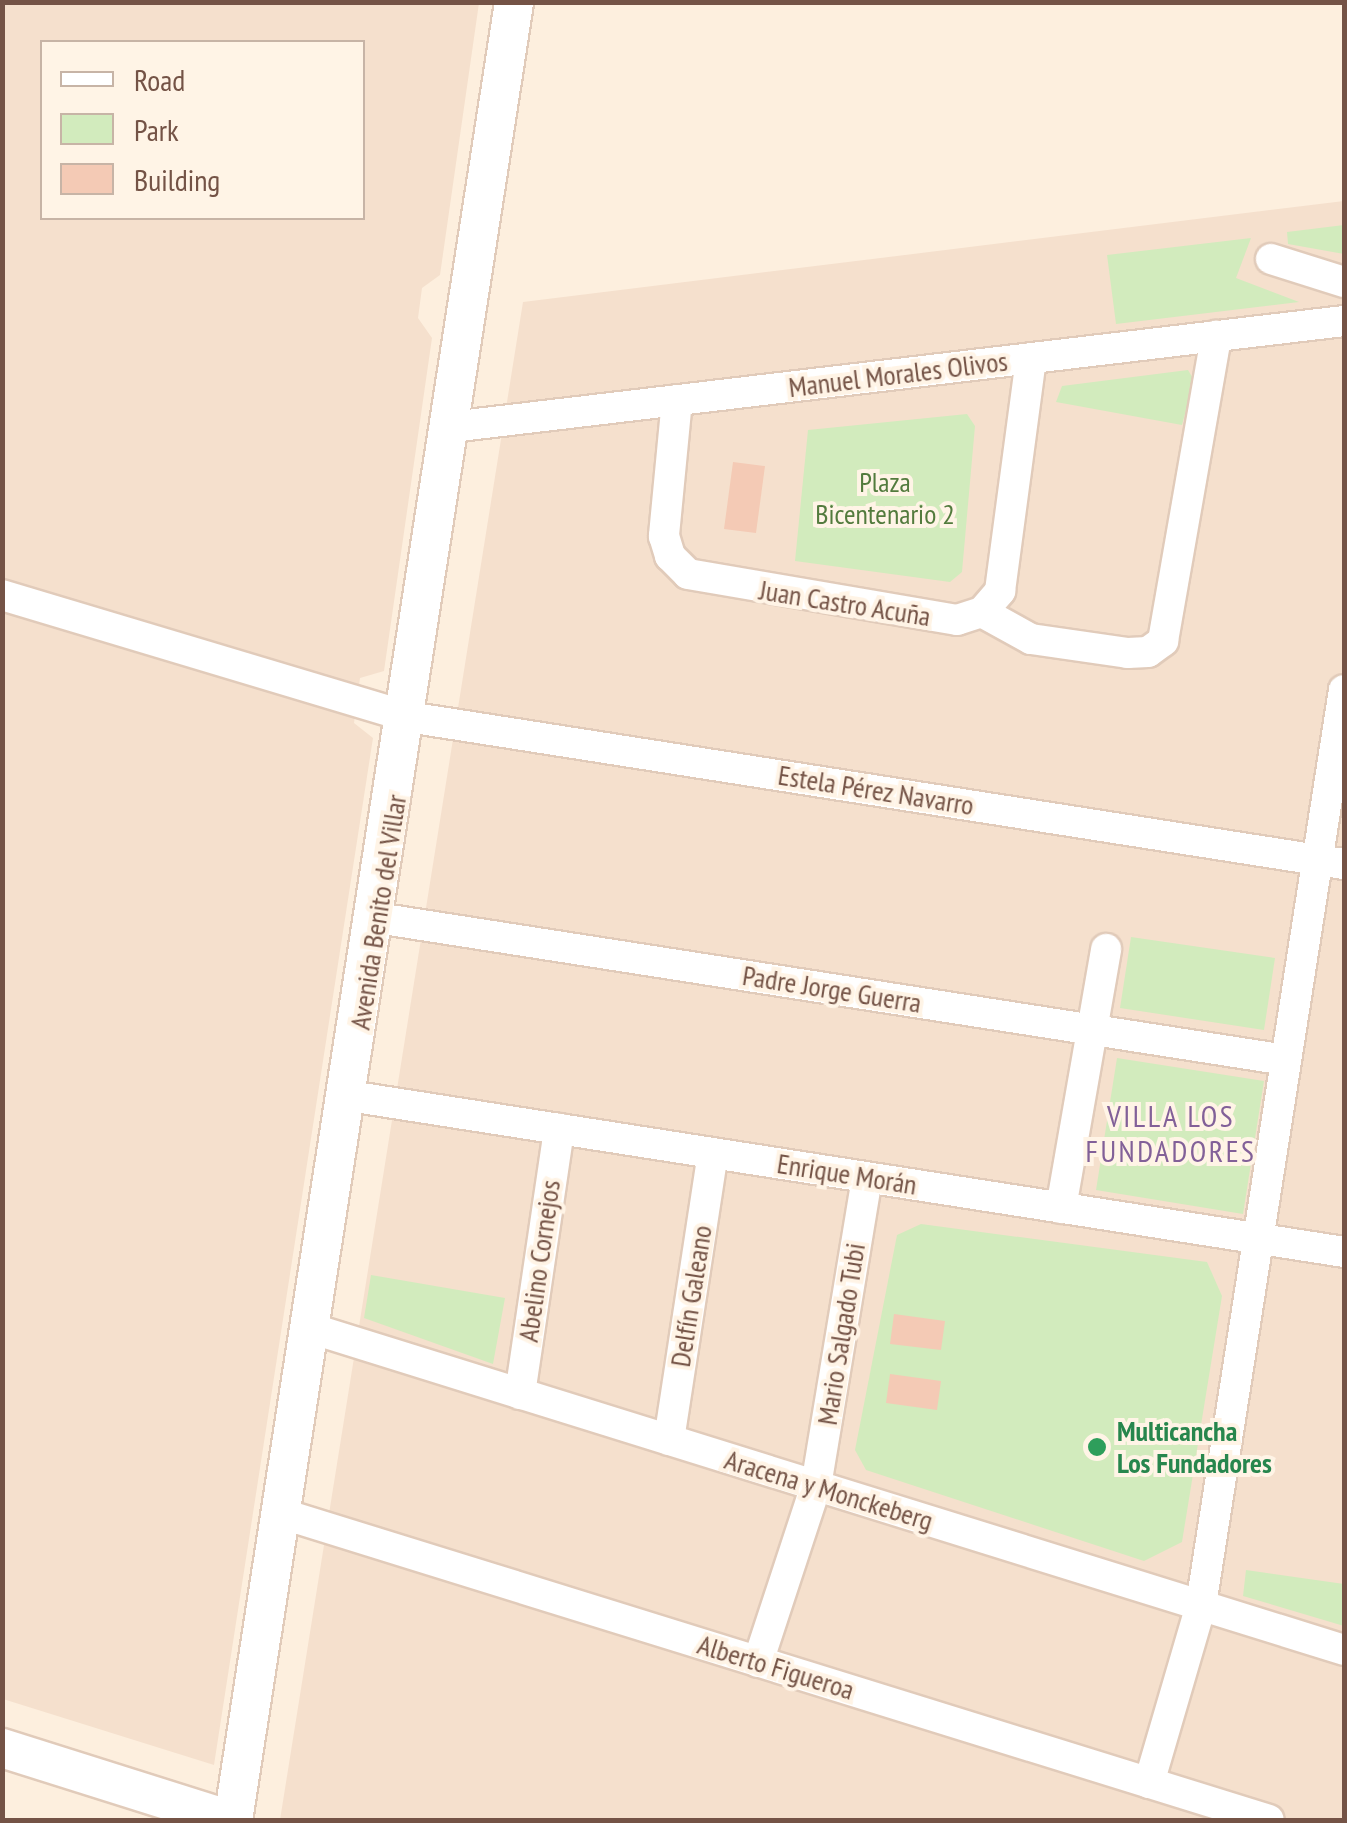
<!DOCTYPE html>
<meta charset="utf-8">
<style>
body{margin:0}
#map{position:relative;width:1347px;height:1823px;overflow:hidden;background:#fdefde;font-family:"PT Sans Narrow",sans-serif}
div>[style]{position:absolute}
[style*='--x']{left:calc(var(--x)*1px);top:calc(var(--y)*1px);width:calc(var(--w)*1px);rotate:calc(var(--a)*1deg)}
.residential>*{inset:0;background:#f5e0cd}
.green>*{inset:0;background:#d2ebbd}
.building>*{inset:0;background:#f4cab5}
.roads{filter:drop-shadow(2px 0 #e1cbba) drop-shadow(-2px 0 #e1cbba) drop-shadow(0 2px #e1cbba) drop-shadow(0 -2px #e1cbba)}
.minor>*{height:30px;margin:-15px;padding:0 15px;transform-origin:15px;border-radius:15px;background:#fff}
.tertiary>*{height:38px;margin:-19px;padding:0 19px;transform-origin:19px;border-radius:19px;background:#fff}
.dots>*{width:28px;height:28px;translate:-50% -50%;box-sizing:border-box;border:5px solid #fff4e6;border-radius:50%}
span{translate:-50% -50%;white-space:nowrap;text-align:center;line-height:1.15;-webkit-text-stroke:8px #fff4e6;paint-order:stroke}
.street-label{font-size:28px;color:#745346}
.park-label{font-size:28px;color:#537b3d}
.leisure-label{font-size:28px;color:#27864d;font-weight:700}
.left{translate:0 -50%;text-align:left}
.neighbourhood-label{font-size:30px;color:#826098;letter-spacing:2.5px}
.frame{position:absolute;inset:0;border:5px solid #745346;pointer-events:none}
.legend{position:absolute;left:40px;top:40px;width:325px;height:180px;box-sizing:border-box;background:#fff4e6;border:2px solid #c7b4a6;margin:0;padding:12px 18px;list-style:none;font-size:30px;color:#745346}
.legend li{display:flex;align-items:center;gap:20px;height:50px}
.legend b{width:50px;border:2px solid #c7b4a6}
</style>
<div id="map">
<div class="residential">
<i style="clip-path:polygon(evenodd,2px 3px,479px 3px,440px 275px,422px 288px,418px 318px,432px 338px,384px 671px,360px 678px,354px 723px,373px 738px,214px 1765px,3px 1699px,2px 3px,42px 42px,362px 42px,362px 218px,42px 218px,42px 42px)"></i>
<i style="clip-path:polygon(1344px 201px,1344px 1820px,280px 1820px,523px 302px)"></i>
</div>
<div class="green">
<i style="clip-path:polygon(1344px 225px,1344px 254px,1288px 244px,1287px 232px)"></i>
<i style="clip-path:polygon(1251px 238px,1236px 278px,1299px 302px,1116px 324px,1107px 255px)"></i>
<i style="clip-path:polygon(1188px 370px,1194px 380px,1182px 425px,1056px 402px,1062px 386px)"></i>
<i style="clip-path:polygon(967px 414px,975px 426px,962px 572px,950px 582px,795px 561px,808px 430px)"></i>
<i style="clip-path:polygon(1131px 937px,1275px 958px,1264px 1030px,1120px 1008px)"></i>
<i style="clip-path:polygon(1117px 1058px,1264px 1081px,1243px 1214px,1096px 1190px)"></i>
<i style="clip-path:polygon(921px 1224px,1207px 1262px,1222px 1296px,1182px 1542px,1144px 1561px,866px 1470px,855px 1450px,897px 1235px)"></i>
<i style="clip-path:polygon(371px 1275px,505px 1298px,493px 1364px,364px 1318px)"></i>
<i style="clip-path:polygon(1246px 1570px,1344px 1584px,1344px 1626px,1243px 1596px)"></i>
</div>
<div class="building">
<i style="clip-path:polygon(733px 462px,765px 466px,756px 533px,724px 529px)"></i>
<i style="clip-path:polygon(894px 1314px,945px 1321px,941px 1350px,890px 1344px)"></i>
<i style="clip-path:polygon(890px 1374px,941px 1381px,937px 1410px,886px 1403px)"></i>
</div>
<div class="roads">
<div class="minor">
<i style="--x:1271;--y:259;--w:77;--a:17.5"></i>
<i style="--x:677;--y:400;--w:137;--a:95.5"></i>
<i style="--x:664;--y:536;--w:21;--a:73"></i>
<i style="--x:670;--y:556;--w:25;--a:45"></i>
<i style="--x:688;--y:574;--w:273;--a:9.7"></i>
<i style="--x:957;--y:620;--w:26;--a:-18"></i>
<i style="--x:982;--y:612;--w:28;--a:-49"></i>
<i style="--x:1000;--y:591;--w:235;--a:-82.4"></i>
<i style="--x:451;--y:427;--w:899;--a:-6.77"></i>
<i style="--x:2;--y:595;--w:424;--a:16.7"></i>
<i style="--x:408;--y:717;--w:947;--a:8.93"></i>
<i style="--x:982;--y:612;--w:56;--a:28.9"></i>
<i style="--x:1031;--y:639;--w:98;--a:8.2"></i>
<i style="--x:1128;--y:653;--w:20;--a:-3"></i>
<i style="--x:1148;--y:652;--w:19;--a:-36"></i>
<i style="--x:1163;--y:641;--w:310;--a:-80.1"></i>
<i style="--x:377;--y:918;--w:920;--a:8.88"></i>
<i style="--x:349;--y:1096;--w:1007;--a:8.91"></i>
<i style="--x:1061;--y:1208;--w:263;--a:-80.1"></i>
<i style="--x:313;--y:1329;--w:1080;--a:17.29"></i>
<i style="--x:520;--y:1394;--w:268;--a:-81.6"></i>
<i style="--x:669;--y:1440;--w:290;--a:-81.3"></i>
<i style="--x:283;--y:1514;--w:1032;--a:17.24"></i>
<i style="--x:758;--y:1662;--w:185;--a:-71.8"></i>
<i style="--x:816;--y:1486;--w:312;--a:-80.6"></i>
<i style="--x:1149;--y:1783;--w:185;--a:-73.7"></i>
<i style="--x:1201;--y:1605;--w:926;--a:-81.12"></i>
</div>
<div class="tertiary">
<i style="--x:2;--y:1748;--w:240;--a:17.5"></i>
<i style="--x:233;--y:1820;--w:1840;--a:-81.21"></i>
</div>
</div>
<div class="dots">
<i style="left:1097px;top:1447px;background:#2e9e5b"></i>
</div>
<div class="street-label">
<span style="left:898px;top:374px;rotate:-7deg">Manuel Morales Olivos</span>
<span style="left:845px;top:603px;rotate:9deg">Juan Castro Acuña</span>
<span style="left:876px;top:790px;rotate:9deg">Estela Pérez Navarro</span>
<span style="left:378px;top:912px;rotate:-81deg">Avenida Benito del Villar</span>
<span style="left:832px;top:989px;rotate:9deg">Padre Jorge Guerra</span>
<span style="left:847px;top:1174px;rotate:9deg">Enrique Morán</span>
<span style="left:539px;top:1261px;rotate:-82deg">Abelino Cornejos</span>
<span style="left:691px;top:1296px;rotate:-81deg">Delfín Galeano</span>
<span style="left:841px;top:1334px;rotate:-81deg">Mario Salgado Tubi</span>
<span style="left:829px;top:1490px;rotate:17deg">Aracena y Monckeberg</span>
<span style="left:776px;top:1667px;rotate:17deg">Alberto Figueroa</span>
</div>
<div class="park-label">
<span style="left:885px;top:498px">Plaza<br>Bicentenario 2</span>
</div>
<div class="leisure-label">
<span class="left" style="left:1117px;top:1447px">Multicancha<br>Los Fundadores</span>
</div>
<div class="neighbourhood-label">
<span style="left:1171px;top:1133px">VILLA LOS<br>FUNDADORES</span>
</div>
<div class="frame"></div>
<ul class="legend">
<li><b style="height:12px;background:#fff"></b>Road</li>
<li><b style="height:28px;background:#d2ebbd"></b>Park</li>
<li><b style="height:28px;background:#f4cab5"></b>Building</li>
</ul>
</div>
